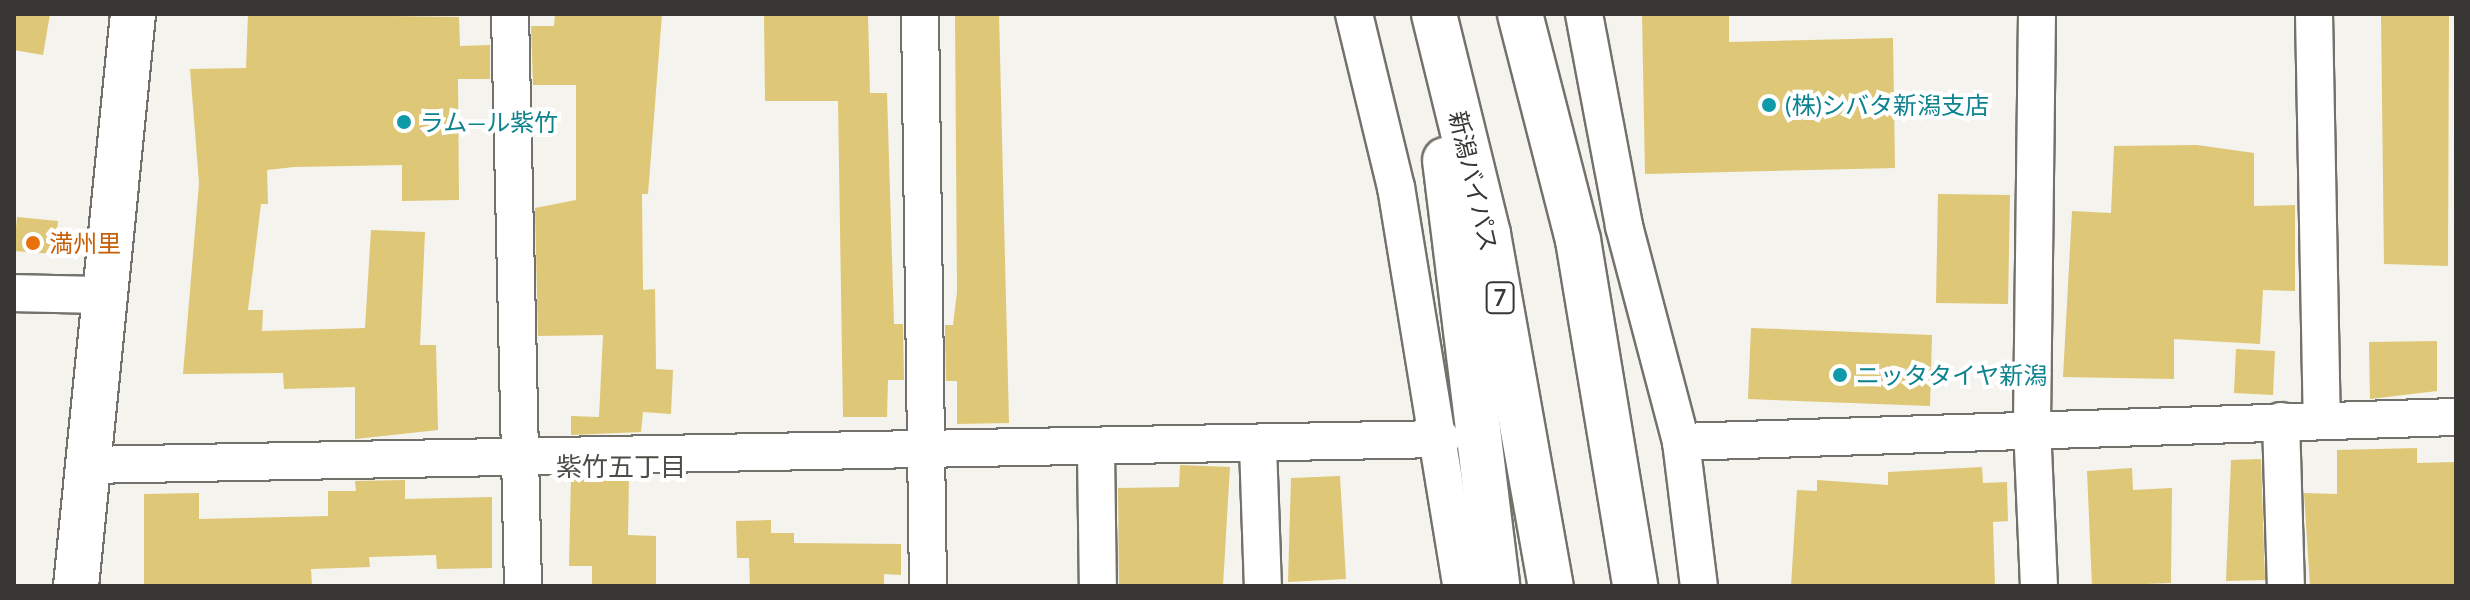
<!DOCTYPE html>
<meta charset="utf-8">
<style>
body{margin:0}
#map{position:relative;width:2470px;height:600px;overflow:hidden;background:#f5f3ed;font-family:Lato,"Noto Sans JP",sans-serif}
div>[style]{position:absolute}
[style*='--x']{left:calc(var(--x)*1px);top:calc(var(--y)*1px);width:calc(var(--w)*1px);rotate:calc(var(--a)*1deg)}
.building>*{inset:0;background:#dec776}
.roads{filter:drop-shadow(2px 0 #73716b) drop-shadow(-2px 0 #73716b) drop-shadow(0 2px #73716b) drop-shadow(0 -2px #73716b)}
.street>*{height:36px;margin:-18px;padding:0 18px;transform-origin:18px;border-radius:18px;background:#fff}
.secondary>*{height:44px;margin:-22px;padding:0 22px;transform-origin:22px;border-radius:22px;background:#fff}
.highway>*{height:44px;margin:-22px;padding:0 22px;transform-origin:22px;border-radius:22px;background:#fff}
.dots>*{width:22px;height:22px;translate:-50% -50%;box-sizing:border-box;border:4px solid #fff;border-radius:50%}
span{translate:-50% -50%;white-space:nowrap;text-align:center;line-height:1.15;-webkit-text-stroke:8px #fff;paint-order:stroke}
.shield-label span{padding:2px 6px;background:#fff;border:2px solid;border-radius:6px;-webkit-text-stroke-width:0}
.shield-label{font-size:22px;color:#383734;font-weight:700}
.culture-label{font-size:24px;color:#0d838f}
.left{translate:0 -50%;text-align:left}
.street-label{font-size:24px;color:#383734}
.food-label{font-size:24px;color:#c56008}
.neighbourhood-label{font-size:26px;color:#4d4c47}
.frame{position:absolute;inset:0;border:16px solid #383734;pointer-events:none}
</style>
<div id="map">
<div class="building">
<i style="clip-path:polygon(14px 14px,50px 14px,43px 55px,14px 50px)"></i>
<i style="clip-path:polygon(248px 14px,459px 17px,460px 46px,490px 45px,490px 79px,458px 79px,459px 200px,402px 201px,402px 165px,294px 167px,267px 170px,268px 204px,261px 204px,248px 310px,263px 310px,262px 331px,365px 328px,371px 230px,425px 232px,420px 345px,436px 345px,438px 430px,355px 439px,355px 387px,284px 389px,283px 373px,183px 374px,199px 183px,190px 69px,246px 68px)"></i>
<i style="clip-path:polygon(555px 14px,662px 14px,648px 194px,642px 194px,643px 290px,655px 289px,656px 369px,673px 370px,671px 414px,643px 412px,641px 432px,571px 435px,571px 416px,599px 417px,603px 335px,538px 336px,535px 208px,576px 200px,576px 85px,533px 85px,531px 26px,554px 26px)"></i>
<i style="clip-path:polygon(764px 14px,868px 14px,870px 93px,887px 93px,894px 324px,903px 324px,904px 380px,888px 380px,887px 417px,843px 417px,838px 101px,765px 101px)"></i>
<i style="clip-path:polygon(955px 14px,999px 14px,1009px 423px,957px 424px,957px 381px,946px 381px,945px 325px,953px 325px,957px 292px)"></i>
<i style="clip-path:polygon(1642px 14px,1729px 14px,1729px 42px,1893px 38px,1895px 168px,1645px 174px)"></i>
<i style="clip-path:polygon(2381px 15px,2449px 16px,2448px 266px,2384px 264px)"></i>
<i style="clip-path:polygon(2197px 145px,2254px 153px,2254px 206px,2295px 205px,2295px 291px,2263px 290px,2260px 344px,2174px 339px,2174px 379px,2063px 377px,2072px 211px,2111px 213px,2114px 146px)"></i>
<i style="clip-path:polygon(1938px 194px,2010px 195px,2008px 304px,1936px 303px)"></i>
<i style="clip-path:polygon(17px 217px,58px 221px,55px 254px,14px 251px)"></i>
<i style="clip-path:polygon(1751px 328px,1932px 335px,1930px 406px,1748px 399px)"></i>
<i style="clip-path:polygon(2437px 341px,2437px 391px,2370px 399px,2369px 342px)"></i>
<i style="clip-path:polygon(2236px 349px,2275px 351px,2273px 395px,2234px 393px)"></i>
<i style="clip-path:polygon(2417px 448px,2417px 463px,2456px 462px,2456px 584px,2310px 586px,2304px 493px,2337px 494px,2337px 450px)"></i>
<i style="clip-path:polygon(2261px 459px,2265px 580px,2226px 581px,2231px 460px)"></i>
<i style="clip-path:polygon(1180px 465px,1230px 467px,1223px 586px,1119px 586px,1118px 488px,1179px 487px)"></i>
<i style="clip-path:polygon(1982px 467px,1983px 483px,2007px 482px,2008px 521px,1993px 522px,1995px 586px,1791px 586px,1797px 490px,1817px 491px,1817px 480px,1888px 485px,1888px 472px)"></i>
<i style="clip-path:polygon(2132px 468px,2133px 490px,2172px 488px,2171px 583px,2092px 586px,2087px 471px)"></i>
<i style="clip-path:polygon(629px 476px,628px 535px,656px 536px,656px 586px,592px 586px,592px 566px,569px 566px,571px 477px)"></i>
<i style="clip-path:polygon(1340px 476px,1346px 579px,1288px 582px,1291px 478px)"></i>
<i style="clip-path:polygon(405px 480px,405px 499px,492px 497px,492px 568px,437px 569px,436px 555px,369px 557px,370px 567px,311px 569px,312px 586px,144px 586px,144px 494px,199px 493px,199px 519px,328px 516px,328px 491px,356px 491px,355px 481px)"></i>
<i style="clip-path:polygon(771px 520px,771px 533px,794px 533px,794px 543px,901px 544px,901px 575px,884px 574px,884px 586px,750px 586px,749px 558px,737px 558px,736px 521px)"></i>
</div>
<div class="roads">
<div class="street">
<i style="--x:510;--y:14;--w:572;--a:88.7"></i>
<i style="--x:920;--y:14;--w:572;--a:89.2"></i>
<i style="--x:1354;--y:14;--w:178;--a:76.4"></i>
<i style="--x:1396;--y:187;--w:404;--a:80.7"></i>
<i style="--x:1584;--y:14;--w:216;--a:79.3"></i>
<i style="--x:1624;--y:226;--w:223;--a:75.2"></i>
<i style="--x:1681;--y:442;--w:145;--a:82.9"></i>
<i style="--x:2037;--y:14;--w:412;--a:90.7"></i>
<i style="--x:2032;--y:426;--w:160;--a:87.5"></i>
<i style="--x:2314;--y:14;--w:406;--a:88.9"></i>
<i style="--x:14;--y:293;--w:91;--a:1.3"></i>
<i style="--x:2281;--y:421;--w:165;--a:88.3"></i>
<i style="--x:1681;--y:442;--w:775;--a:-1.85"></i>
<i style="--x:1258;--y:446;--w:140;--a:88"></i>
<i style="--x:1096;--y:451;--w:135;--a:89.2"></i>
<i style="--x:87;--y:465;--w:1355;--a:-1.1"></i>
</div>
<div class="secondary">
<i style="--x:76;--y:586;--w:575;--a:-84.31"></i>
</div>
<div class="highway">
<i style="--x:1434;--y:14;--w:227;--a:76.2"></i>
<i style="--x:1488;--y:234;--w:358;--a:79.9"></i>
<i style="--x:1520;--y:14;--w:233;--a:75.6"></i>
<i style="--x:1578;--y:240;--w:351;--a:80.6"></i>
<i style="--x:1445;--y:160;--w:429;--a:83"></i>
</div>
</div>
<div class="dots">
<i style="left:1769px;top:105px;background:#0f9aa8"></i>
<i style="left:404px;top:122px;background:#0f9aa8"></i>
<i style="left:33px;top:243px;background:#e8710a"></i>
<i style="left:1840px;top:375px;background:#0f9aa8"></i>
</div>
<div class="shield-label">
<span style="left:1500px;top:298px">7</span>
</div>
<div class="culture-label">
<span class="left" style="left:1785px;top:105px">(株)シバタ新潟支店</span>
<span class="left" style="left:420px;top:122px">ラム―ル紫竹</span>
<span class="left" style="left:1856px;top:375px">ニッタタイヤ新潟</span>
</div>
<div class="street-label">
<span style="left:1474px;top:181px;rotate:77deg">新潟バイパス</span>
</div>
<div class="food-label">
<span class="left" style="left:49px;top:243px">満州里</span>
</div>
<div class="neighbourhood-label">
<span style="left:621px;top:467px">紫竹五丁目</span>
</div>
<div class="frame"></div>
</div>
